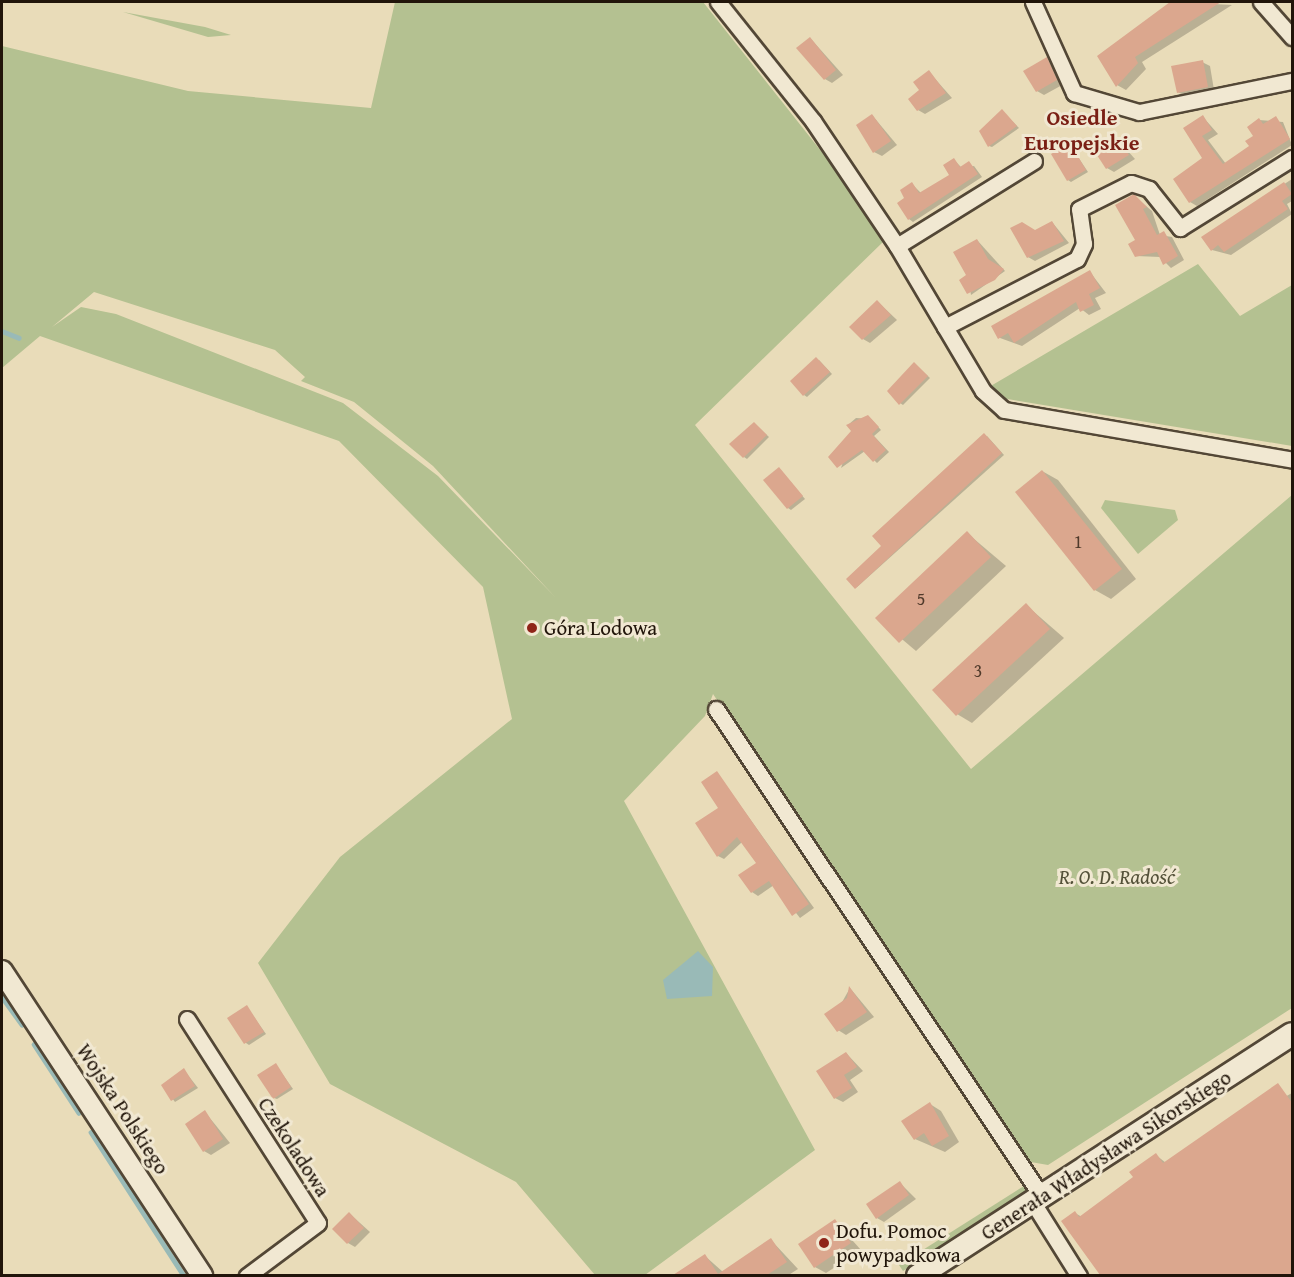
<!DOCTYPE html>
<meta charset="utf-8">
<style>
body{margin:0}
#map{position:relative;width:1294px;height:1277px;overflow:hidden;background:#e9dcb9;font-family:"Gentium Book Plus",serif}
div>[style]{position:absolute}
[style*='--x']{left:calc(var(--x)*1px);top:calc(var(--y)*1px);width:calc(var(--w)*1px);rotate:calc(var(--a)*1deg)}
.green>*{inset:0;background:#b4c191}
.water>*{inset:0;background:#99bab7}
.shadow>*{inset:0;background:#0003}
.stream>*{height:4.5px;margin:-2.25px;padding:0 2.25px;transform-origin:2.25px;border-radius:2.25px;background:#99bab7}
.building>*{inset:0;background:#dba78e}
.roads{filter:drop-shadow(2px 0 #534736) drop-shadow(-2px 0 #534736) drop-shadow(0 2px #534736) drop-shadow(0 -2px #534736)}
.minor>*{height:15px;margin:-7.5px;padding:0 7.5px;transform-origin:7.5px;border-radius:7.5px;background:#f1e8d2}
.tertiary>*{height:20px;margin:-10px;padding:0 10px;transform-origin:10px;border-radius:10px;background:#f1e8d2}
.secondary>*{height:22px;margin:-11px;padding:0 11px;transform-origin:11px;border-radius:11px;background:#f1e8d2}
.dots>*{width:16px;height:16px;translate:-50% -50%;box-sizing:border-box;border:3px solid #f1e8d2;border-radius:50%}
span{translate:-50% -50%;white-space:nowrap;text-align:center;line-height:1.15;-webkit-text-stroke:6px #f1e8d2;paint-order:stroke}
.number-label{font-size:18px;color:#503a2b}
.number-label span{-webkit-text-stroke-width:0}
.poi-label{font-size:21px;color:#21150a}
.left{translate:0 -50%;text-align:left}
.park-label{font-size:21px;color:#545139;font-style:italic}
.street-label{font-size:21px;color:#21150a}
.neighbourhood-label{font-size:22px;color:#7a1f14;font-weight:700}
.frame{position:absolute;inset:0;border:3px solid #21150a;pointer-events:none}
</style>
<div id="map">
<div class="green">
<i style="clip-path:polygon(evenodd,395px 2px,703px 2px,882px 228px,884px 241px,695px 425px,971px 769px,1292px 495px,1292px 1008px,1048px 1165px,1025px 1161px,713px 694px,705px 716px,624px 801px,815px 1150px,645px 1275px,595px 1275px,516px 1182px,330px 1084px,258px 963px,340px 857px,512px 719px,483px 587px,339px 441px,40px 336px,2px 368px,2px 46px,188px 91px,371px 108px,395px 2px,94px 292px,275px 350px,305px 377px,301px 381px,354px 402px,433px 466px,556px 598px,438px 476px,343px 403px,116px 314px,81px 307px,52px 327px,94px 292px)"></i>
<i style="clip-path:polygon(123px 12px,205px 27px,231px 35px,208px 37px)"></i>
<i style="clip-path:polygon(1198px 264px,1240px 316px,1292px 285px,1292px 446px,977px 394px)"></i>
<i style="clip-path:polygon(1105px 500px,1175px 510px,1178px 520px,1138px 554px,1101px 508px)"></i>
<i style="clip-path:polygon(1027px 1184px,1028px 1192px,903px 1271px,899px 1265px)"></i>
</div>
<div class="water">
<i style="clip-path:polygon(698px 951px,713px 967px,712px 996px,667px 999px,663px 980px)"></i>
</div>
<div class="shadow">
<i style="clip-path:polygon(1175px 2px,1232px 5px,1142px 62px,1146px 69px,1126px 90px,1117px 85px,1099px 56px)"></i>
<i style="clip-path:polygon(811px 39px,843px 75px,832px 83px,825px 79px)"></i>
<i style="clip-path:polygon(1047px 59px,1064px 84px,1044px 95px,1037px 91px)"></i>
<i style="clip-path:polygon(1202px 62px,1210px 66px,1214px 90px,1185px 96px,1178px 92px)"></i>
<i style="clip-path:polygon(929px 72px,952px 98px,925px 114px,918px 110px)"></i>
<i style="clip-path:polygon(1002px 111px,1019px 128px,992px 147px,989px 146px)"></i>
<i style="clip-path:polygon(872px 115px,897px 145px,882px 156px,874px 152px)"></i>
<i style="clip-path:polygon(1203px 117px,1218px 134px,1208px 140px,1226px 164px,1251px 147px,1259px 120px,1283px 122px,1292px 145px,1197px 206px,1190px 202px,1204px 159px,1185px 129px)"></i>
<i style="clip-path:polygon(1118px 140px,1135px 159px,1114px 172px,1107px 168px)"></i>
<i style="clip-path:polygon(1070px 145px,1088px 172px,1071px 182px,1068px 180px)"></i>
<i style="clip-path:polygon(954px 160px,962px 168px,974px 166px,982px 177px,913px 222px,909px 219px,906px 199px,912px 184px,921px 193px,951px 175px)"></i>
<i style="clip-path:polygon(1292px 179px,1292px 201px,1287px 204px,1292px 214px,1231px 255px,1212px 250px,1203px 238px)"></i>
<i style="clip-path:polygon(1134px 196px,1152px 211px,1160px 235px,1172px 237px,1184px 260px,1171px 268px,1160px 257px,1136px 256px)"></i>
<i style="clip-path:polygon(1052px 222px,1069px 243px,1035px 261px,1028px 257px,1036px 231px)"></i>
<i style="clip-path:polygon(977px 240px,1005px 271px,971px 295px,968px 276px)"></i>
<i style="clip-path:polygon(1090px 272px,1106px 293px,1095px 298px,1101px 309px,1089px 315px,1080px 308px,1022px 346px,1000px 338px,993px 326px)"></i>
<i style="clip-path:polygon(878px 302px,897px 320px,870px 343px,863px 339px)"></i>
<i style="clip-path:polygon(819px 360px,832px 374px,807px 397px,804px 395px)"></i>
<i style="clip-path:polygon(915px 364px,930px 378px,903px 405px,900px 403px)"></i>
<i style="clip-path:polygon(856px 418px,871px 419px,881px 430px,874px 436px,889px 452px,877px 463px,865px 451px,841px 468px,853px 431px,848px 425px)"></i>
<i style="clip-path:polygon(755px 424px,769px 437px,747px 459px,744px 457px)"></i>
<i style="clip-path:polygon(987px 436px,1004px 455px,856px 588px,883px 546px)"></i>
<i style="clip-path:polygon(779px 468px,805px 499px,791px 510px,788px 508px)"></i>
<i style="clip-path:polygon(1042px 471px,1058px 480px,1136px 579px,1111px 599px,1095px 590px)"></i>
<i style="clip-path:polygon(967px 533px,1006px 566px,916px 651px,877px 618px)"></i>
<i style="clip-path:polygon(1026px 605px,1064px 638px,972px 723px,957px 714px)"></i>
<i style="clip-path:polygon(717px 773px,814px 908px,800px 918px,774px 885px,758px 896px,752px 892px,758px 863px,742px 842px,724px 859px,718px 856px,720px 809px,703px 782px)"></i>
<i style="clip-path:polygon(850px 988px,874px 1017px,846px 1035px,838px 1030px,841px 1004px)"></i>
<i style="clip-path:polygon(247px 1007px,266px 1034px,249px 1045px,246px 1043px)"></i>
<i style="clip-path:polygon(846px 1053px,863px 1071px,850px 1080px,858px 1092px,843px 1102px,835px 1098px)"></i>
<i style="clip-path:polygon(276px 1065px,293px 1089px,277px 1099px,274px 1098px)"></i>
<i style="clip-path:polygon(184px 1070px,198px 1088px,175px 1102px,163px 1086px)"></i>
<i style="clip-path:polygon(1292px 1093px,1292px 1276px,1102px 1276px,1063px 1221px,1075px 1213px,1082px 1217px,1136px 1178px,1156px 1155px,1166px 1163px)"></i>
<i style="clip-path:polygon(930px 1104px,941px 1111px,959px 1142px,945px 1152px,915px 1139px)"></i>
<i style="clip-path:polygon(205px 1112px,230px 1143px,211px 1155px,204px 1151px)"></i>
<i style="clip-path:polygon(900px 1183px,916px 1199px,884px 1222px,877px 1218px)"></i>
<i style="clip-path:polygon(350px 1214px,370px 1232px,355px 1247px,348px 1243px)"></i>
<i style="clip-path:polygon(835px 1221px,861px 1250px,826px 1273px,815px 1267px)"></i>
<i style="clip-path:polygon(771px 1240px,798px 1269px,787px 1276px,678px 1274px,705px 1256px,723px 1272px)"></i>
</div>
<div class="stream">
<i style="--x:2;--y:331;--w:18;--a:22"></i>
<i style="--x:2;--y:997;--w:34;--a:54"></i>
<i style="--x:34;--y:1044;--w:82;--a:56.9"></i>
<i style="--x:91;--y:1132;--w:171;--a:57.1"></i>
</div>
<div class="building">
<i style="clip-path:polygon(1170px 2px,1221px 2px,1135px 57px,1138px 63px,1116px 87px,1097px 56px)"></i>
<i style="clip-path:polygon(810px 37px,836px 70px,824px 80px,796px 48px)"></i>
<i style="clip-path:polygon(1047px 57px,1057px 80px,1036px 92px,1023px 71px)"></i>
<i style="clip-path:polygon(1203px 60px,1208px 87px,1177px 93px,1171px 66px)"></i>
<i style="clip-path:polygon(929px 70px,946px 93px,917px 111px,908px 99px,919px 90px,913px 82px)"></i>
<i style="clip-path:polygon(1002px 109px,1017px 126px,988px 147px,979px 131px)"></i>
<i style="clip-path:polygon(872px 114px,891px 141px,873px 153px,856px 125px)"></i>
<i style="clip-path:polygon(1203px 115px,1212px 130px,1202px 136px,1223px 164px,1249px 146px,1245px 141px,1253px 136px,1247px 127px,1259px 118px,1263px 124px,1276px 116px,1290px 139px,1189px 203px,1173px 179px,1202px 158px,1183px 128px)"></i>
<i style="clip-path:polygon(1118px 138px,1129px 155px,1106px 169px,1095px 152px)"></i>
<i style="clip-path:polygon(1070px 143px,1086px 170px,1067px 181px,1051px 154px)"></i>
<i style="clip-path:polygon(954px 158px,960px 167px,969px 161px,978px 174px,908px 220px,897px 203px,904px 198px,900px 190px,912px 182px,919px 193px,949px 175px,943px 165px)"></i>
<i style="clip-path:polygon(1284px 182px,1292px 194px,1282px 201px,1288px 209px,1224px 252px,1218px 245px,1211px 251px,1201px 237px)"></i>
<i style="clip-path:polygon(1134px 194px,1147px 207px,1143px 209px,1157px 235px,1164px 231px,1178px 256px,1163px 265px,1157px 252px,1135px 257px,1128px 244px,1135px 240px,1115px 205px)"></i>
<i style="clip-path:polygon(1052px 221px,1064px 241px,1027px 258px,1010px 228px,1022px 222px,1035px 230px)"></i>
<i style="clip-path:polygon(977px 239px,988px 259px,1004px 269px,995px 280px,967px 294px,959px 280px,966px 275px,953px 252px)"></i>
<i style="clip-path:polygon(1090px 270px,1100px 288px,1089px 294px,1094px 305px,1080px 312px,1076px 302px,1014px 343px,1008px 333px,998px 339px,991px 326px)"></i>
<i style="clip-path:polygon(877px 300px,891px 315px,862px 340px,849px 327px)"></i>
<i style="clip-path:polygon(816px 357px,830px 372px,803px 396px,790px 381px)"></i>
<i style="clip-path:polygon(914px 362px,928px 376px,899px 405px,887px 391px)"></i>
<i style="clip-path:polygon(868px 415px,879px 427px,872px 434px,886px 450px,873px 462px,862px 450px,837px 468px,828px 457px,851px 431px,846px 425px)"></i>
<i style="clip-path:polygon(754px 422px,767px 435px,743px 458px,729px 444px)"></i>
<i style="clip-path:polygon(984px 433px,1002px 453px,855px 589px,846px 579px,881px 546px,872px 536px)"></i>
<i style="clip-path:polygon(779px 467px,803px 496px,787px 509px,763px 480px)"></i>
<i style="clip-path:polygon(1042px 470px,1122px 569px,1094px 591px,1015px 492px)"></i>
<i style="clip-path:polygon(967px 531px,991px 557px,899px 643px,875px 618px)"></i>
<i style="clip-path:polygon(1026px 603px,1050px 629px,956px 716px,932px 690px)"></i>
<i style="clip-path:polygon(717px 771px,809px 904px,792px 916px,769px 881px,751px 893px,738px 875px,756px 863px,737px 837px,717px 857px,695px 823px,718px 808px,701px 782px)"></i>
<i style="clip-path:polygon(849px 986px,867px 1012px,837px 1032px,824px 1014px,847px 998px)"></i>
<i style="clip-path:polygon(247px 1005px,264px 1032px,244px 1044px,227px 1018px)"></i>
<i style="clip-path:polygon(846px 1052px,857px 1067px,844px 1075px,852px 1088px,834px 1099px,816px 1071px)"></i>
<i style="clip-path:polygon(276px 1063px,291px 1087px,273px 1099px,257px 1075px)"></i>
<i style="clip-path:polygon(184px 1068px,195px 1086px,171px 1101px,161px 1085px)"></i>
<i style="clip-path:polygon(1278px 1083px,1293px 1104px,1293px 1275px,1100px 1275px,1061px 1221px,1075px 1211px,1079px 1217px,1133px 1177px,1129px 1172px,1156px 1153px,1163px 1163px)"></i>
<i style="clip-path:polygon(930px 1102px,949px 1136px,932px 1146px,924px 1133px,914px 1140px,901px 1121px)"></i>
<i style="clip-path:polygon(205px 1110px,223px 1139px,203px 1152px,185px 1124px)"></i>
<i style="clip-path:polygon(900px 1181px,909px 1195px,876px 1219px,866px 1204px)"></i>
<i style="clip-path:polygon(349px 1212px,364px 1228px,347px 1244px,332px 1229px)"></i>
<i style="clip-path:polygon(835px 1219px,851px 1243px,814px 1268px,798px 1244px)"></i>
<i style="clip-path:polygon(771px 1238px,787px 1262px,767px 1275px,673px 1275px,705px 1254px,718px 1274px)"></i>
</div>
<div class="roads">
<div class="minor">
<i style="--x:718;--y:2;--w:152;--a:51.4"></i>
<i style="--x:813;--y:121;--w:151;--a:56.1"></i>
<i style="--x:1033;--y:2;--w:100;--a:65.7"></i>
<i style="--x:1074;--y:93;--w:68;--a:16.3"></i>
<i style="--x:1139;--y:112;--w:156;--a:-11.5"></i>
<i style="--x:1261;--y:2;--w:47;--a:48.5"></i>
<i style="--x:1034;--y:161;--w:161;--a:148.2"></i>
<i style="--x:897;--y:246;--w:94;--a:59.3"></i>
<i style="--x:945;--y:327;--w:148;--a:-27.3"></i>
<i style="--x:1077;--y:259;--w:17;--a:-65"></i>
<i style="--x:1084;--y:244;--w:35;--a:-98"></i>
<i style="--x:1079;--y:209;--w:58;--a:-26.6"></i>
<i style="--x:1131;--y:183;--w:19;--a:18"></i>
<i style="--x:1149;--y:189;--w:50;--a:51.5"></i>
<i style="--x:1180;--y:228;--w:132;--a:-32"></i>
<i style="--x:945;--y:327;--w:74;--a:59.3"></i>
<i style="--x:983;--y:391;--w:28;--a:42"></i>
<i style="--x:1004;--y:410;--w:292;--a:9.8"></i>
<i style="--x:716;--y:709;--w:585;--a:56.23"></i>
<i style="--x:187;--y:1019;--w:242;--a:57.3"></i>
<i style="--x:318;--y:1223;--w:89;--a:143.3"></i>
<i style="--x:1032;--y:1201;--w:89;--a:57.9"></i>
</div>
<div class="tertiary">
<i style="--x:2;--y:971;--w:365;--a:56.7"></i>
</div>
<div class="secondary">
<i style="--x:918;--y:1276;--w:445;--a:-32.9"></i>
</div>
</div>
<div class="dots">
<i style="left:532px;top:628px;background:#8f2418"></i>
<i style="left:824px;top:1243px;background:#8f2418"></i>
</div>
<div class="number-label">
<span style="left:1078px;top:542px">1</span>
<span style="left:921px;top:599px">5</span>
<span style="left:978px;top:671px">3</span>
</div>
<div class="poi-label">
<span class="left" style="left:544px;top:628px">Góra Lodowa</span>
<span class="left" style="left:836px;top:1243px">Dofu. Pomoc<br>powypadkowa</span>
</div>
<div class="park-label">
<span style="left:1117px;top:877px">R. O. D. Radość</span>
</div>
<div class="street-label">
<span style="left:123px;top:1109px;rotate:57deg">Wojska Polskiego</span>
<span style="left:294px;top:1147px;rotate:57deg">Czekoladowa</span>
<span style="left:1106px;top:1155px;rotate:-33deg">Generała Władysława Sikorskiego</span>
</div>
<div class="neighbourhood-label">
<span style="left:1082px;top:130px">Osiedle<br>Europejskie</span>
</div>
<div class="frame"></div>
</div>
